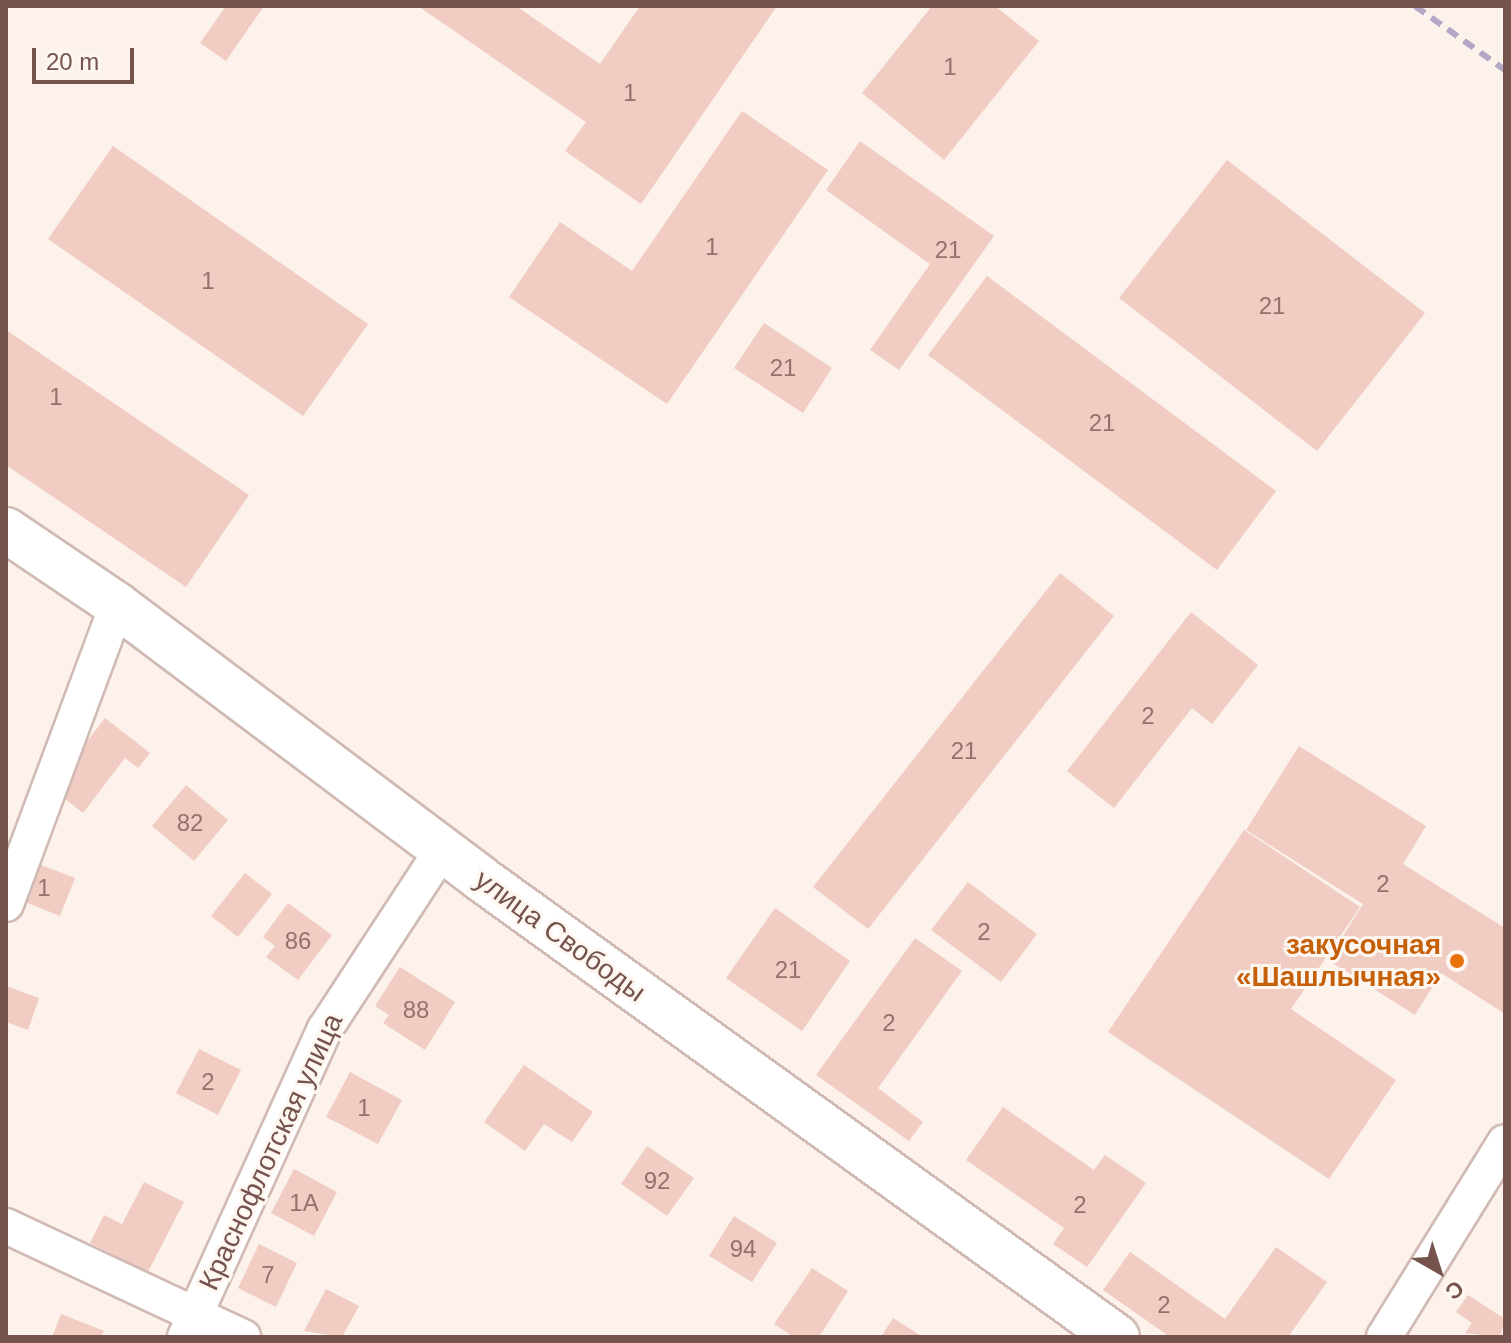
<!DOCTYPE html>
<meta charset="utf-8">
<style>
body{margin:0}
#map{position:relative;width:1511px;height:1343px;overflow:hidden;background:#fcf2eb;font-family:Arial,sans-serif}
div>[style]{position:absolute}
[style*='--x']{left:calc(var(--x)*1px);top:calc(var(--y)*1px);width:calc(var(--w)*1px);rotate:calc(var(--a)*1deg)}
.building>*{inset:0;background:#f0ccc3}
.roads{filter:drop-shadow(2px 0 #d0bab3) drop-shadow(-2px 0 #d0bab3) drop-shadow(0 2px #d0bab3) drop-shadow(0 -2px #d0bab3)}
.street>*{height:34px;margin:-17px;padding:0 17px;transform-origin:17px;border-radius:17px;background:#fff}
.secondary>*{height:44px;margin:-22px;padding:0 22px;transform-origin:22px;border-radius:22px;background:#fff}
.rail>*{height:6px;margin-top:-3px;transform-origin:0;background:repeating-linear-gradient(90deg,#b2a8c6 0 12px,transparent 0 20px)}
.dots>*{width:22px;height:22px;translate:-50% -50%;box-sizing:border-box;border:4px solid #fef7f1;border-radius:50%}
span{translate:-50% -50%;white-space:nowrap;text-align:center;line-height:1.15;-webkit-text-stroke:6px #fef7f1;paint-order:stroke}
.number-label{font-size:24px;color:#94726b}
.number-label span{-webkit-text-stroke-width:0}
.street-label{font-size:28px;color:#76544e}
.food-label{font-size:28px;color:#c56008;font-weight:700}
.right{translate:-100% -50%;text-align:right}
.frame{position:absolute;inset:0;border:8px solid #76544e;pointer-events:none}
.north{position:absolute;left:1399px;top:1231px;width:80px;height:80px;-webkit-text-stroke:6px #fef7f1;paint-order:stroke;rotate:141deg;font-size:22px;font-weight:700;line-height:32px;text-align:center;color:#76544e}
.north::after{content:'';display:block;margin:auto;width:28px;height:36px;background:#76544e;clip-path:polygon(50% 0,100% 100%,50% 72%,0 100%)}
.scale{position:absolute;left:32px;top:48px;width:102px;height:36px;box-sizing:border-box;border:4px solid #76544e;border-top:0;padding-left:10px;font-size:24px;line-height:28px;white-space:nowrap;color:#76544e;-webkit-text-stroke:6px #fef7f1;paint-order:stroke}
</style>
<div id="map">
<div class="building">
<i style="clip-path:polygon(226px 6px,264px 6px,226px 61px,200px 43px)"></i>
<i style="clip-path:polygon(418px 6px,516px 6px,600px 64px,640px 6px,777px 6px,641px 204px,565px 151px,586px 122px)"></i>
<i style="clip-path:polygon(932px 6px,995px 6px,1039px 41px,944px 160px,862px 93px)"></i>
<i style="clip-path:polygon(742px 111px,828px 170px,667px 404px,509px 297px,560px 222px,632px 271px)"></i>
<i style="clip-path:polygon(860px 141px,994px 236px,899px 370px,870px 350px,930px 264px,826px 190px)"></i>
<i style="clip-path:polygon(113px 146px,368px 324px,303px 416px,48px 239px)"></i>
<i style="clip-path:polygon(1227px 160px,1425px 313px,1317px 451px,1119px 298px)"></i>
<i style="clip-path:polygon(987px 276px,1276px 491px,1217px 570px,928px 355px)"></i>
<i style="clip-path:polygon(764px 323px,832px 368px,803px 413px,734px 368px)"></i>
<i style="clip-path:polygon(6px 330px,249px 495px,186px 587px,6px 465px)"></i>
<i style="clip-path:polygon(1060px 573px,1114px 616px,868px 929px,813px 887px)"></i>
<i style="clip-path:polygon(1191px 612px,1258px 665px,1212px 724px,1192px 708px,1114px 808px,1067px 771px)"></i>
<i style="clip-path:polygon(105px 718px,150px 753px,138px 768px,125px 758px,83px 813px,51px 788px)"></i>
<i style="clip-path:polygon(1299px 746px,1426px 826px,1403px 864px,1505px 928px,1505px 1014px,1441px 973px,1415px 1015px,1328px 960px,1363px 904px,1246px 830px)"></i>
<i style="clip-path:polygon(186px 785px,228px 820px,194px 861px,152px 826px)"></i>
<i style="clip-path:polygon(1244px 830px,1360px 907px,1291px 1009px,1396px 1080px,1329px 1179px,1108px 1032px)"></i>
<i style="clip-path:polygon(28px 860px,75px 878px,60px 916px,13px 897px)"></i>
<i style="clip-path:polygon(245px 873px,272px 894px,238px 937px,211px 916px)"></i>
<i style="clip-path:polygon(968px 882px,1037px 934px,1001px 982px,931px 930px)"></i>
<i style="clip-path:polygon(288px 903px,332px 935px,298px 980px,266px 957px,275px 946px,263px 937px)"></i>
<i style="clip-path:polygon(775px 908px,850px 961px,802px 1031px,726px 978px)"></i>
<i style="clip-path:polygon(915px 938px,962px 971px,878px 1088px,923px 1122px,909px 1141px,816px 1075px)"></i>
<i style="clip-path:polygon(400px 967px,455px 1002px,425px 1050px,383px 1023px,389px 1015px,375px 1006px)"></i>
<i style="clip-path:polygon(6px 986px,39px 998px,28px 1030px,6px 1022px)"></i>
<i style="clip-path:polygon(199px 1049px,241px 1070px,218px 1115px,176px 1093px)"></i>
<i style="clip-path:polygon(524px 1065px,593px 1112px,572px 1142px,544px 1124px,525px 1151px,484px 1122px)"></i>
<i style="clip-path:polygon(350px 1072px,402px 1100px,378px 1144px,326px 1117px)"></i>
<i style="clip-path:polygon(1003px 1107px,1094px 1170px,1105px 1155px,1146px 1183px,1087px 1267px,1053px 1244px,1064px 1228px,966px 1160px)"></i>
<i style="clip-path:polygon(647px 1146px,694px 1178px,667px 1216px,621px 1184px)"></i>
<i style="clip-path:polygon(294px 1169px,337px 1192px,314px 1236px,271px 1213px)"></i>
<i style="clip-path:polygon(144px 1182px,184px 1202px,148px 1272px,90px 1243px,104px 1215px,122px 1224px)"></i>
<i style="clip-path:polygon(734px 1216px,777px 1243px,752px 1282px,709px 1256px)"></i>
<i style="clip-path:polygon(259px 1244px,297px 1263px,276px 1307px,238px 1288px)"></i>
<i style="clip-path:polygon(1276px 1247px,1327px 1282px,1288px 1337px,1170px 1337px,1103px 1290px,1130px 1252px,1225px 1319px)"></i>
<i style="clip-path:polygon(812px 1268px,848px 1291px,819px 1337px,794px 1337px,774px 1324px)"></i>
<i style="clip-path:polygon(326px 1289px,359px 1306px,342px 1337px,304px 1331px)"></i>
<i style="clip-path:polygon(1468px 1295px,1505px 1319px,1500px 1337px,1465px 1333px,1472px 1323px,1456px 1312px)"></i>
<i style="clip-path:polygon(61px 1314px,104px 1331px,101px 1337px,52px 1337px)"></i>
<i style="clip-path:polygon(893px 1318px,923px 1337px,881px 1337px)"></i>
</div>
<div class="roads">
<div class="street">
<i style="--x:6;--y:904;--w:319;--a:-69.6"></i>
<i style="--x:6;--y:1226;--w:262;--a:25.1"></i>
<i style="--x:185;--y:1337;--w:338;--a:-65.6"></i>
<i style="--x:325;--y:1029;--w:214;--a:-56.8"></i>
<i style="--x:1384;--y:1337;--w:229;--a:-58.2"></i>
</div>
<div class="secondary">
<i style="--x:6;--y:530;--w:134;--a:34"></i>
<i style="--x:117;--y:605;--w:454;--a:36.9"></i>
<i style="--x:480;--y:878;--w:785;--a:35.78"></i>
</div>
</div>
<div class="rail">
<i style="--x:1415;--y:6;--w:110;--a:35.4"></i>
</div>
<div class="dots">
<i style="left:1457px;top:961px;background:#e8710a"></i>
</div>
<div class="number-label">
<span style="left:950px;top:67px">1</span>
<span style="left:630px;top:93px">1</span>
<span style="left:712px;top:247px">1</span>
<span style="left:948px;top:250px">21</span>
<span style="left:208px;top:281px">1</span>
<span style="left:1272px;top:306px">21</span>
<span style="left:783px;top:368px">21</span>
<span style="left:56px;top:397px">1</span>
<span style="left:1102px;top:423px">21</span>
<span style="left:1148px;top:716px">2</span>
<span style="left:964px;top:751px">21</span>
<span style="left:190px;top:823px">82</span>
<span style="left:1383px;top:884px">2</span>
<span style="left:44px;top:888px">1</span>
<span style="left:984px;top:932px">2</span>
<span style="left:298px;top:941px">86</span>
<span style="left:788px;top:970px">21</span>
<span style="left:416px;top:1010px">88</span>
<span style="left:889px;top:1023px">2</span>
<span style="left:208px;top:1082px">2</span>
<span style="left:364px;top:1108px">1</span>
<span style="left:657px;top:1181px">92</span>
<span style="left:304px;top:1203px">1А</span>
<span style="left:1080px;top:1205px">2</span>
<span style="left:743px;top:1249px">94</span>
<span style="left:268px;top:1275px">7</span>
<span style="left:1164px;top:1305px">2</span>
</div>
<div class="street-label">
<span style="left:560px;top:936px;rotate:36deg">улица Свободы</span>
<span style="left:271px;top:1152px;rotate:-65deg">Краснофлотская улица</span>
</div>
<div class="food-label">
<span class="right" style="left:1441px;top:961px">закусочная<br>«Шашлычная»</span>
</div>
<div class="frame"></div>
<div class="north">С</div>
<div class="scale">20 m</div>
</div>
